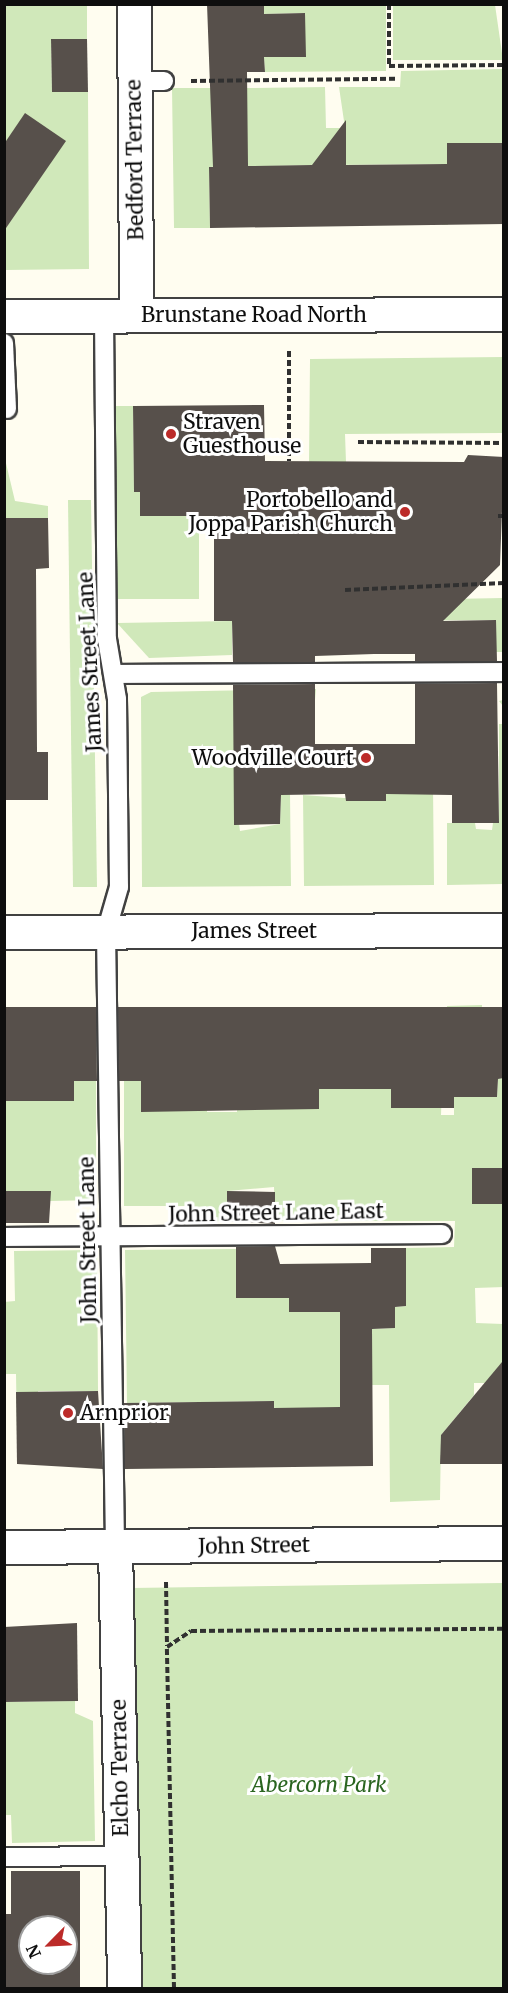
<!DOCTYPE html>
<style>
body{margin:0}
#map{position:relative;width:508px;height:1993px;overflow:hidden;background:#fffdf0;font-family:Merriweather,serif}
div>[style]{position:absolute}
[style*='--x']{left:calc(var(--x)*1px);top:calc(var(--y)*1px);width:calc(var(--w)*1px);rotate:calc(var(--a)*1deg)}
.green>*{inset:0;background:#d0e8ba}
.building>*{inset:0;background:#57504b}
.path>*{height:4px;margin-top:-2px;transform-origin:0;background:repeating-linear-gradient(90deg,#303030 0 6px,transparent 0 9px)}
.roads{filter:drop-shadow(2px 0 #414141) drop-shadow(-2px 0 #414141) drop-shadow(0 2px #414141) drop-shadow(0 -2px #414141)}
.lane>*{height:18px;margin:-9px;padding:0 9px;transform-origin:9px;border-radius:9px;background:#fff}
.street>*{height:33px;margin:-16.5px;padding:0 16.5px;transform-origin:16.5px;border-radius:16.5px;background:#fff}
.dots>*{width:16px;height:16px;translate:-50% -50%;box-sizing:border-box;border:3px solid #fff;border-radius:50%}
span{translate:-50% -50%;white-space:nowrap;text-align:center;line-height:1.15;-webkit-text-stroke:6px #fff;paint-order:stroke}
.street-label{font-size:21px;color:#0e0e0e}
.poi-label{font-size:21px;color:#0e0e0e}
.left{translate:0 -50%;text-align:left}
.right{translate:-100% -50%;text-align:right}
.park-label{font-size:21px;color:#2a6520;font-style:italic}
.frame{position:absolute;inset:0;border:6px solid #0e0e0e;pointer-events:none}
.north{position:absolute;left:18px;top:1915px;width:60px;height:60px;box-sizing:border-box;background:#fff;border:2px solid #9f9f9f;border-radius:50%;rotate:246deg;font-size:16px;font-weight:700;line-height:24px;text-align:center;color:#0e0e0e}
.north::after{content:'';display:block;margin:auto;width:21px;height:27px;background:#bc2b29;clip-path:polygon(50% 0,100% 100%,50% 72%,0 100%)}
</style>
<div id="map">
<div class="green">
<i style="clip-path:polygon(4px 5px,87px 5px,87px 39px,51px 39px,52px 92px,88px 92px,89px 269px,5px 270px)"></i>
<i style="clip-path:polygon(264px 5px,386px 5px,386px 71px,265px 72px,264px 57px,305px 57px,305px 13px,264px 14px)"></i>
<i style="clip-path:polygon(393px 5px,495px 5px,503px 60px,393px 60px)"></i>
<i style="clip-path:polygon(503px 69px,503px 143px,447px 143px,448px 225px,442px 225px,441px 164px,326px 165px,209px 167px,210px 228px,174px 228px,172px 88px,212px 88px,247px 118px,247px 88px,325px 87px,326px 128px,345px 128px,339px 87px,400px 87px,401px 71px)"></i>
<i style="clip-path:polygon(503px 357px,503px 433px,345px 434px,346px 462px,309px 466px,310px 359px)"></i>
<i style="clip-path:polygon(114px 406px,133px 406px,134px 491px,140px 492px,140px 516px,175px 516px,199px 471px,199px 599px,117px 599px)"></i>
<i style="clip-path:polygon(5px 459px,15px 501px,48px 506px,48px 518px,5px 518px)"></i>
<i style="clip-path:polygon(68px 500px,91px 500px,97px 887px,73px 887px)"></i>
<i style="clip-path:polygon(503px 598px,503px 652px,496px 652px,496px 620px,317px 621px,395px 600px)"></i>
<i style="clip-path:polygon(232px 621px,232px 655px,149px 658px,117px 623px)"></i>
<i style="clip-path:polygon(316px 689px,315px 700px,304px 700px,239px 824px,240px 831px,280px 824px,281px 792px,290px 792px,291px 886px,142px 887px,141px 697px,151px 692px)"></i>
<i style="clip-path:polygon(503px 700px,503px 884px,447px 885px,447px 823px,475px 823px,476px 829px,492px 830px,493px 823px,499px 823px,499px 724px,503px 724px,503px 706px,499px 701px)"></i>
<i style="clip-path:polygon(433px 785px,434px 885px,304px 886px,303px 795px,386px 801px,386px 794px,427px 794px)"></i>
<i style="clip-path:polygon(evenodd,482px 1005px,482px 1077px,471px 1097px,497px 1097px,498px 1079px,503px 1078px,504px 1168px,472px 1168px,472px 1203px,503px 1204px,504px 1287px,475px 1288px,476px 1323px,503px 1324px,503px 1395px,502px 1383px,474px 1383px,474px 1395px,441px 1435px,440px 1500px,390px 1502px,389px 1385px,372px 1385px,372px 1329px,395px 1328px,395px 1307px,406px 1306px,406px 1248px,454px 1247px,455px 1221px,275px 1221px,274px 1187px,227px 1191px,227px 1221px,193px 1222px,193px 1206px,124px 1206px,124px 1069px,141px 1069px,142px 1111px,190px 1111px,190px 1069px,207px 1069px,207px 1112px,237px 1112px,237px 1101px,319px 1073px,344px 1089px,371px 1089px,447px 1072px,447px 1006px,482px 1005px,442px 1086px,454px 1086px,454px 1115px,441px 1115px,442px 1086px)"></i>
<i style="clip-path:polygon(74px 1081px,96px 1081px,96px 1200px,50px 1201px,50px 1191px,5px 1191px,5px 1101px)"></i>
<i style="clip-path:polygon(236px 1249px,236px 1298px,289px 1298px,289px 1312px,348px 1312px,340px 1364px,340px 1407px,275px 1467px,274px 1401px,127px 1403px,125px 1250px)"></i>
<i style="clip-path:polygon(97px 1250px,98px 1391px,38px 1391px,39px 1435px,17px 1435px,16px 1374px,5px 1374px,4px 1302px,15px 1301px,14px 1251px)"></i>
<i style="clip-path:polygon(503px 1583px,503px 1988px,140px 1988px,131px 1588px)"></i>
<i style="clip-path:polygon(75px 1701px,75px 1713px,93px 1721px,95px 1841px,12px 1843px,11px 1815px,5px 1815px,5px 1702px)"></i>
</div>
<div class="building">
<i style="clip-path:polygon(207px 4px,264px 4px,264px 14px,305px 13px,306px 57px,264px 57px,265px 72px,247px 72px,248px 166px,312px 165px,346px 120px,346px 165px,447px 164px,447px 143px,504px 143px,504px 224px,210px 228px,209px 167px,213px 167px)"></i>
<i style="clip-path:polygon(51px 39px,87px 39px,88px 92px,52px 92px)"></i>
<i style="clip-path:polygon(25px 113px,66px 141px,4px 231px,4px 144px)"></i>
<i style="clip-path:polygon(264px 405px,265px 461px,464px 462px,468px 455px,504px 457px,500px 565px,443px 621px,496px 620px,497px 661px,415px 661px,415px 654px,374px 654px,315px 656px,315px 662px,233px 662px,232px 621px,214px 621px,214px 516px,140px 516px,140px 492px,134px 492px,133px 406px)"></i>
<i style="clip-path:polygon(4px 518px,48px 518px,49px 568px,36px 569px,37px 752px,48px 752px,48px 800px,4px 800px)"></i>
<i style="clip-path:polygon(497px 683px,499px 823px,452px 823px,452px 795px,386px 794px,386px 801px,346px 801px,345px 794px,281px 795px,280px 824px,234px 825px,233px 685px,315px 684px,315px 744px,415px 744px,415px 684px)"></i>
<i style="clip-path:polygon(4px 1007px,96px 1007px,97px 1081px,74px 1081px,74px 1101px,4px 1101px)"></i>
<i style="clip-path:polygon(118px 1007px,504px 1007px,504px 1078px,498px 1079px,497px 1097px,454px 1097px,454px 1108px,391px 1108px,391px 1089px,319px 1089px,319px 1109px,141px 1112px,141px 1081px,119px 1081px)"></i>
<i style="clip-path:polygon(472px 1168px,504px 1168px,504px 1204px,472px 1204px)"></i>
<i style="clip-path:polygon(4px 1191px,51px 1191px,49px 1223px,4px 1223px)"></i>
<i style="clip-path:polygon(227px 1191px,275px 1192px,275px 1224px,227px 1221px)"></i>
<i style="clip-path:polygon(275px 1246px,280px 1264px,371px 1263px,371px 1248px,406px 1248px,406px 1306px,395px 1307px,395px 1328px,372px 1329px,373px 1466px,125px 1469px,124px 1403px,274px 1401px,274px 1408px,340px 1407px,340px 1312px,289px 1312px,289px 1298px,236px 1298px,236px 1247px)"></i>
<i style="clip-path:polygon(502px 1362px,504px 1464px,440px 1464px,441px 1435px)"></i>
<i style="clip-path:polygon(98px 1391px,103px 1469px,17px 1464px,16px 1392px)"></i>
<i style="clip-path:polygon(77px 1623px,78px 1701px,4px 1702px,4px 1627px)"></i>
<i style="clip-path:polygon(evenodd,11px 1871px,80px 1871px,80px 1989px,4px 1989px,4px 1914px,11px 1914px,11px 1871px,30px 1927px,66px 1927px,66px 1963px,30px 1963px,30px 1927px)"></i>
</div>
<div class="path">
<i style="--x:389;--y:4;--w:62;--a:90"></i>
<i style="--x:389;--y:66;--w:115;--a:-0.5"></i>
<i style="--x:191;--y:81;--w:205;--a:-0.6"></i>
<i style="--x:289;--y:351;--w:110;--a:90"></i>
<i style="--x:358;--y:442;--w:146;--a:0.4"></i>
<i style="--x:498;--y:516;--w:6;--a:0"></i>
<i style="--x:345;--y:590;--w:159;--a:-2.5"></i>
<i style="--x:166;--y:1582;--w:64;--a:89.1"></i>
<i style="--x:174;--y:1988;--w:341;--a:-91.2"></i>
<i style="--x:167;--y:1647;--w:29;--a:-34"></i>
<i style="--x:191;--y:1631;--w:313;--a:-0.4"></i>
</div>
<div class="roads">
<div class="lane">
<i style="--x:133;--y:81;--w:31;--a:0"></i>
<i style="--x:104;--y:315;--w:324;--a:89.5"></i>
<i style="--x:107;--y:639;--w:61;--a:80.5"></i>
<i style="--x:117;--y:699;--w:188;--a:89.4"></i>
<i style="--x:119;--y:887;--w:47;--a:106.1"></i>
<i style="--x:106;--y:932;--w:615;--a:89.16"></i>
<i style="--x:4;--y:343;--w:66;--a:87.4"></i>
<i style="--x:115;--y:674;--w:389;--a:-0.3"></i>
<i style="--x:4;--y:1237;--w:438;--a:-0.4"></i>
<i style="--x:4;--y:1857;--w:117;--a:-0.5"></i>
</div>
<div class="street">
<i style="--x:134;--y:4;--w:311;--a:89.6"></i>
<i style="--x:4;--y:316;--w:500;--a:-0.23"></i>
<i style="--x:4;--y:932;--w:500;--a:-0.23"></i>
<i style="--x:4;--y:1547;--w:500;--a:-0.46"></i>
<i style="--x:115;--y:1547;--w:441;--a:88.8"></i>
</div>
</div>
<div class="dots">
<i style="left:171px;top:434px;background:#bc2b29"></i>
<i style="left:405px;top:512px;background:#bc2b29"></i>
<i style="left:366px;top:758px;background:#bc2b29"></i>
<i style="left:68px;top:1413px;background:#bc2b29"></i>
</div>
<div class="street-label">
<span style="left:135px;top:160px;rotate:-91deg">Bedford Terrace</span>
<span style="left:254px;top:315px">Brunstane Road North</span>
<span style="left:90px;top:662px;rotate:-93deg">James Street Lane</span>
<span style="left:254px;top:931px">James Street</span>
<span style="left:276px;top:1213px;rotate:-1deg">John Street Lane East</span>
<span style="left:88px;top:1240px;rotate:-91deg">John Street Lane</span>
<span style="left:254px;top:1546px;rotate:-1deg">John Street</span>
<span style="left:120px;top:1768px;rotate:-91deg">Elcho Terrace</span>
</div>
<div class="poi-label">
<span class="left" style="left:183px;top:434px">Straven<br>Guesthouse</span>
<span class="right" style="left:393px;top:512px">Portobello and<br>Joppa Parish Church</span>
<span class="right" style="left:354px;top:758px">Woodville Court</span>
<span class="left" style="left:80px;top:1413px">Arnprior</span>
</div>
<div class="park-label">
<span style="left:319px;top:1785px">Abercorn Park</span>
</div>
<div class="frame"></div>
<div class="north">N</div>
</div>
